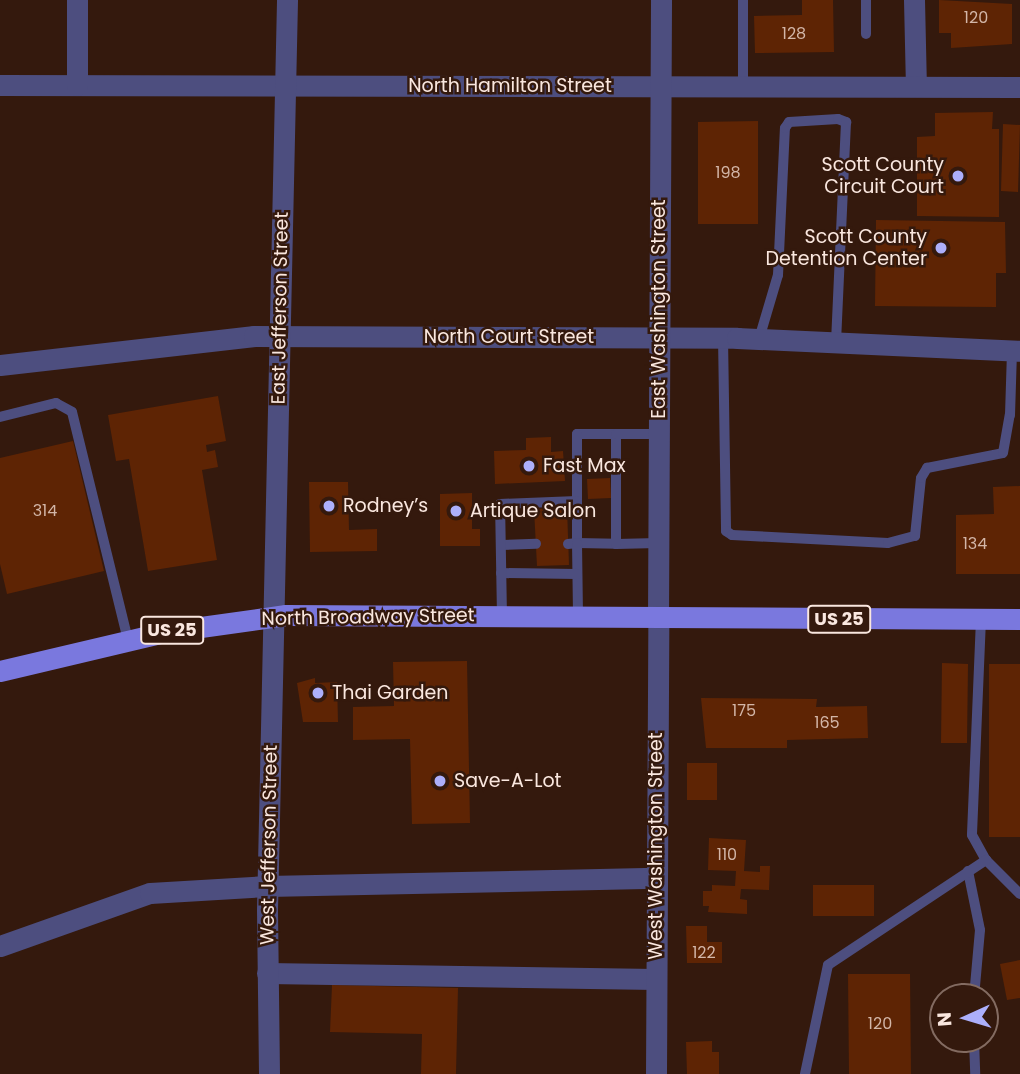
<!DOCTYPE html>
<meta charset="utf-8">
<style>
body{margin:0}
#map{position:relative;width:1020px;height:1074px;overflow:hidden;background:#34190d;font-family:Poppins,sans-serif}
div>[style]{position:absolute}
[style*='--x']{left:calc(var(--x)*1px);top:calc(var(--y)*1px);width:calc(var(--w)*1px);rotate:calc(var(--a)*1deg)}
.building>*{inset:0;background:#5e2404}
.service>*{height:10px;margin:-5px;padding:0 5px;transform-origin:5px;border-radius:5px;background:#4d4e7f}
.minor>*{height:21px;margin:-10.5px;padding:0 10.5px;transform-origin:10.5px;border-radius:10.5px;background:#4d4e7f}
.tertiary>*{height:21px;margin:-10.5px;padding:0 10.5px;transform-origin:10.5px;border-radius:10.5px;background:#4d4e7f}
.primary>*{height:21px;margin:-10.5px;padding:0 10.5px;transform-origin:10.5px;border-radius:10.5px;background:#7a78de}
.dots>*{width:19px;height:19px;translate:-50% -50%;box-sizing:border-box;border:4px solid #34190d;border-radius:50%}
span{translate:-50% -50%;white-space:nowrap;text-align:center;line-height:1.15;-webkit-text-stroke:5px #34190d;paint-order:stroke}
.number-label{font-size:16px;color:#d3b6a8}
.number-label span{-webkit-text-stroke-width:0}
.shield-label span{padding:2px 5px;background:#34190d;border:2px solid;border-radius:5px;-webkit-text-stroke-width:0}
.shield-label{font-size:18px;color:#fae7df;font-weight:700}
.street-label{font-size:19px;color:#fae7df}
.poi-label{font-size:19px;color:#fae7df}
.right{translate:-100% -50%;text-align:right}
.left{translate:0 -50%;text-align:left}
.north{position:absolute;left:929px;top:983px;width:70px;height:70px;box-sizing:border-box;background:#34190d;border:2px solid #836b61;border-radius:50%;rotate:266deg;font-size:19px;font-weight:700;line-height:28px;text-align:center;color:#fae7df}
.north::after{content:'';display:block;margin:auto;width:24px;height:32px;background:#acaffb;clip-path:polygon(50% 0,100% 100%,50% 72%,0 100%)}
</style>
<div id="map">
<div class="building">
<i style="clip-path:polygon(802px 0,833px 0,834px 52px,755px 53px,754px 16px,802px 15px)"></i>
<i style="clip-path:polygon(939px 0,1012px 4px,1012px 44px,951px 48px,951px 33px,939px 33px)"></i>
<i style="clip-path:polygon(993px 112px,992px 129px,999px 129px,999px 217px,917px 216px,917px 137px,935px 136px,935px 113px)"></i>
<i style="clip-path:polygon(758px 121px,758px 224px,698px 224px,698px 122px)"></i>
<i style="clip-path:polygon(1003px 124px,1020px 125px,1018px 192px,1001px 191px)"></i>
<i style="clip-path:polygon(876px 220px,1005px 222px,1006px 273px,996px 273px,996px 307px,875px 306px)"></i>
<i style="clip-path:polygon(218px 396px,226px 441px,206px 445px,207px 452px,215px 450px,218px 467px,202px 470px,217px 560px,148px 571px,129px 459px,116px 461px,108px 415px)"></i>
<i style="clip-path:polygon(551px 437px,551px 452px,563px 451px,565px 481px,495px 484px,494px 451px,526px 450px,526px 438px)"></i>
<i style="clip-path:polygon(73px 441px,104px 571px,7px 594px,0 564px,0 458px)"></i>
<i style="clip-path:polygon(610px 478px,611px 498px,588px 499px,587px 479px)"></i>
<i style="clip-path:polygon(309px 482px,348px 482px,349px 530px,377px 529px,377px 551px,310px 552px)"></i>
<i style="clip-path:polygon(1020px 486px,1020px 574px,956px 574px,956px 515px,994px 514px,993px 487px)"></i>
<i style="clip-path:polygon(472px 493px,472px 529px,480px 529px,480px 546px,440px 546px,440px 494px)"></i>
<i style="clip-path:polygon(567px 508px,569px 565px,537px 566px,534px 509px)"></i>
<i style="clip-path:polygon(467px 661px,470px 823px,412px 824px,410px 739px,353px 740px,353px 707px,394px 706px,393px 662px)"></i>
<i style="clip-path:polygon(942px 663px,968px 664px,967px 743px,941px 743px)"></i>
<i style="clip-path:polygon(989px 664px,1020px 664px,1020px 837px,989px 837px)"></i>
<i style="clip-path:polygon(315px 678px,315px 683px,337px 682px,338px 722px,303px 722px,297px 683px)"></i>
<i style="clip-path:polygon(701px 698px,817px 699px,816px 707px,867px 706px,868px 738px,787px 740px,787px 748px,706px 748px)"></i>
<i style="clip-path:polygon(687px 763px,717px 763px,717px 800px,687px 800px)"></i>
<i style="clip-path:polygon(709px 838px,746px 840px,744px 871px,760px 872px,760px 866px,770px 866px,769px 890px,741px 889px,740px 899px,747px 900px,747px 914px,708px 912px,709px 906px,703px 906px,703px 891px,712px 891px,712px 885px,735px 886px,736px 871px,708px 870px)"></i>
<i style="clip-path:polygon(813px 885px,874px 885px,874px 916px,813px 916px)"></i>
<i style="clip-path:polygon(686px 926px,707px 926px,707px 942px,722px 942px,722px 963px,687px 963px)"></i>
<i style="clip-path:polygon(1020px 960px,1020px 998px,1007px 1000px,1000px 964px)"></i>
<i style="clip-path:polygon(848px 974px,910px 974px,911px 1074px,849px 1074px)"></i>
<i style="clip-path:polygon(332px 985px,458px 988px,456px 1074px,421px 1074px,422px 1034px,330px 1032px)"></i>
<i style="clip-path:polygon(712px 1041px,712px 1052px,719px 1052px,719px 1074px,687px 1074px,686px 1042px)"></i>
</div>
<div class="service">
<i style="--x:866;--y:0;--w:34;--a:90"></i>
<i style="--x:743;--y:86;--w:86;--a:-90"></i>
<i style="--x:723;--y:337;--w:194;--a:89.1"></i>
<i style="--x:726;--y:531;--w:7;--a:34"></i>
<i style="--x:732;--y:535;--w:156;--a:2.9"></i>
<i style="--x:888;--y:543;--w:28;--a:-15"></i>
<i style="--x:915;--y:536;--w:58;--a:-84.1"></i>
<i style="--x:921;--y:478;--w:12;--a:-59"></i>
<i style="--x:927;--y:468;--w:77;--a:-11.2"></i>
<i style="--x:1003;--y:453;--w:39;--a:-80"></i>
<i style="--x:1010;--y:415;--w:64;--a:-88.2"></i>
<i style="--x:759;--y:339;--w:67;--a:-73.5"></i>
<i style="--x:778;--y:275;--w:147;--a:-87.3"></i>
<i style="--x:785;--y:128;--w:7;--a:-56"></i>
<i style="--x:789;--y:122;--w:49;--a:-3.5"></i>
<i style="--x:838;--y:119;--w:9;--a:21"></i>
<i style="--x:846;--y:122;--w:220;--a:92.6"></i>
<i style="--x:0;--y:417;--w:58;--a:-14"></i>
<i style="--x:56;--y:403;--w:18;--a:29"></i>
<i style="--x:72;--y:412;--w:235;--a:76.2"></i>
<i style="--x:616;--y:434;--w:39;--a:180"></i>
<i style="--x:577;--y:434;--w:109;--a:90"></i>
<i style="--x:577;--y:543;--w:39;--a:1"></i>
<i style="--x:658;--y:543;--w:42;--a:178.6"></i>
<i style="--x:616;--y:544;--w:110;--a:-90"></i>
<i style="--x:616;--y:434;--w:43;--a:0"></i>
<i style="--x:568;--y:544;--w:9;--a:-6"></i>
<i style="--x:577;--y:543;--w:74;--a:89.2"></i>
<i style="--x:501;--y:545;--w:35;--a:-2"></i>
<i style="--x:501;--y:573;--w:76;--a:0.8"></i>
<i style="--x:502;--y:616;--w:112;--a:-91"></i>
<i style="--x:500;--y:504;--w:77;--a:-2.2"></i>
<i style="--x:981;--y:619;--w:216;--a:92.4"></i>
<i style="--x:972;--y:835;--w:29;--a:61"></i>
<i style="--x:986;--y:860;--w:48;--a:45"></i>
<i style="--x:968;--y:871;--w:60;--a:78.5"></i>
<i style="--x:980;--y:930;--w:67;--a:95.1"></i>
<i style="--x:974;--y:1039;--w:35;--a:88"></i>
<i style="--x:805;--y:1074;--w:111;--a:-78.1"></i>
<i style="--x:828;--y:965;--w:190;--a:-33.6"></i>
</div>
<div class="minor">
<i style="--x:914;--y:0;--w:86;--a:88.7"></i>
<i style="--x:0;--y:85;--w:1020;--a:0.11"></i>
<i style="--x:77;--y:85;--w:85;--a:-90"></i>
<i style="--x:0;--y:365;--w:256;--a:-6.5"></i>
<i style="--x:254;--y:336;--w:483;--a:0.2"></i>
<i style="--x:737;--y:338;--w:283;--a:2.6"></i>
<i style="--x:0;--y:946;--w:159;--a:-19.5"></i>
<i style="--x:150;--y:893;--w:117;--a:-3.4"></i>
<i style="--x:267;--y:886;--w:389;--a:-1.2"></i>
<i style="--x:267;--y:973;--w:388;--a:0.9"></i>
<i style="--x:269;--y:1074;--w:164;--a:-90.7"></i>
<i style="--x:267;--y:910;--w:910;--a:-88.74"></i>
<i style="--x:656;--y:1074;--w:456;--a:-89.7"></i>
</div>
<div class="tertiary">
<i style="--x:658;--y:618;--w:618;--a:-89.72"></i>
</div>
<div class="primary">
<i style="--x:0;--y:671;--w:170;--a:-13.3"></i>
<i style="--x:165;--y:632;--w:122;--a:-8"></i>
<i style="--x:286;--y:615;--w:734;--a:0.31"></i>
</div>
<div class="dots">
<i style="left:958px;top:176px;background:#acaffb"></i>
<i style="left:941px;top:248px;background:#acaffb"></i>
<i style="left:529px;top:466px;background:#acaffb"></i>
<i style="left:329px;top:506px;background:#acaffb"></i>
<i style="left:456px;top:511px;background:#acaffb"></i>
<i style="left:318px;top:693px;background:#acaffb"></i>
<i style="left:440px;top:781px;background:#acaffb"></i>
</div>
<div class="number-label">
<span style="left:976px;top:18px">120</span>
<span style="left:794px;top:34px">128</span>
<span style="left:728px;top:173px">198</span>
<span style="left:45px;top:511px">314</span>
<span style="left:975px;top:544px">134</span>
<span style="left:744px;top:711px">175</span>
<span style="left:827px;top:723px">165</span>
<span style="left:727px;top:855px">110</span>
<span style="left:704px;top:953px">122</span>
<span style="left:880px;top:1024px">120</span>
</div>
<div class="shield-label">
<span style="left:839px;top:619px">US 25</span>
<span style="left:172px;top:630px">US 25</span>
</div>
<div class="street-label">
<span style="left:510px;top:86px">North Hamilton Street</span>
<span style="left:280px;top:308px;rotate:-89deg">East Jefferson Street</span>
<span style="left:659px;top:309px;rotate:-90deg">East Washington Street</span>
<span style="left:509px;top:337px">North Court Street</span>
<span style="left:368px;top:617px;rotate:-1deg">North Broadway Street</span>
<span style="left:269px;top:845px;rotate:-89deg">West Jefferson Street</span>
<span style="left:656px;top:846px;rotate:-90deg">West Washington Street</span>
</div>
<div class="poi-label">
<span class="right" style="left:944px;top:176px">Scott County<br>Circuit Court</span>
<span class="right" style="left:927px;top:248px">Scott County<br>Detention Center</span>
<span class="left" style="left:543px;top:466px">Fast Max</span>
<span class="left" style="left:343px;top:506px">Rodney’s</span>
<span class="left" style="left:470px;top:511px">Artique Salon</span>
<span class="left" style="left:332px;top:693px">Thai Garden</span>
<span class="left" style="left:454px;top:781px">Save-A-Lot</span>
</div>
<div class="north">N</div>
</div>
